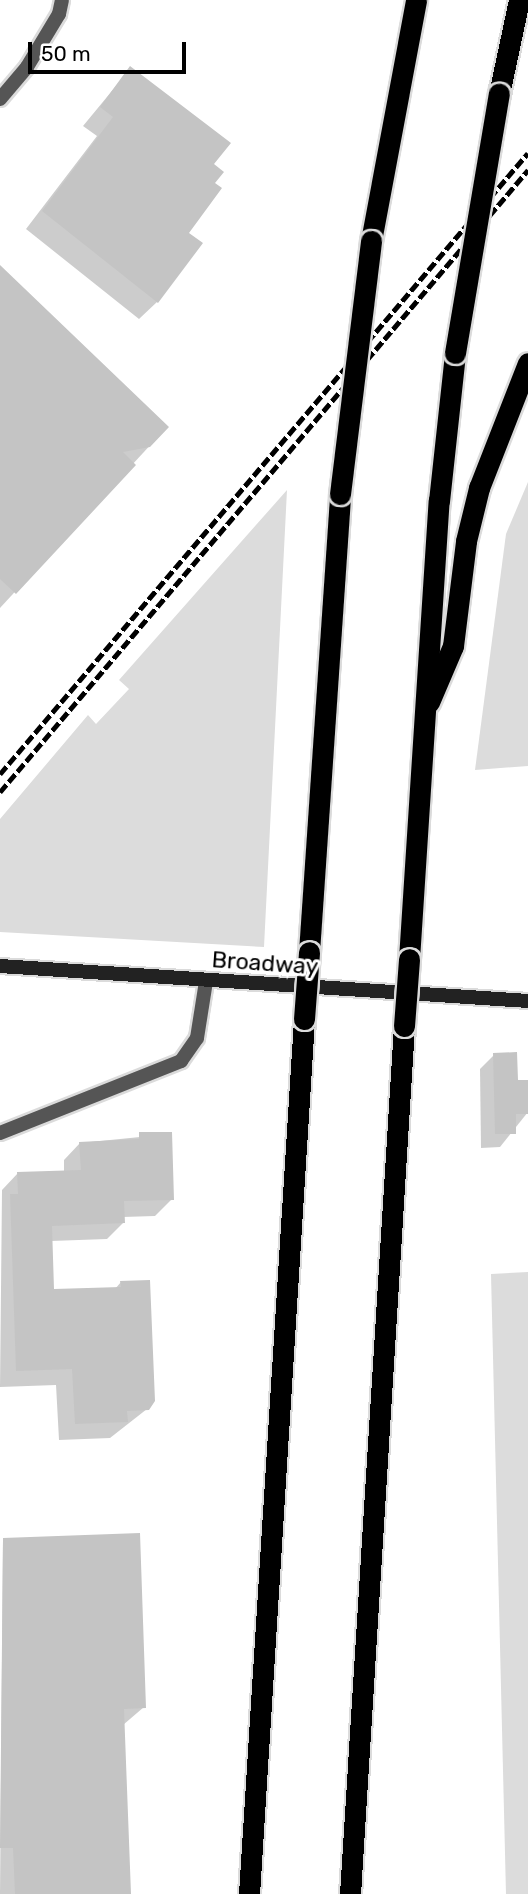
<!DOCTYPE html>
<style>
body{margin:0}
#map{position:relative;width:528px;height:1894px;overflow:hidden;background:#fff;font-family:Rubik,sans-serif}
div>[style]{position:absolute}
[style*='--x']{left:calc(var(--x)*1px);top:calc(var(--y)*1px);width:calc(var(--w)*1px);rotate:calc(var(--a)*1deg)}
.green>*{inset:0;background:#dcdcdc}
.shadow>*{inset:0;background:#0003}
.building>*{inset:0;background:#c4c4c4}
.roads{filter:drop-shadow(2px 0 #dbdbdb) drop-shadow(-2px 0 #dbdbdb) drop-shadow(0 2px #dbdbdb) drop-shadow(0 -2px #dbdbdb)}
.street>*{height:14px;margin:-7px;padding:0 7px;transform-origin:7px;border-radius:7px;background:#555}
.secondary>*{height:14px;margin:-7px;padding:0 7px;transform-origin:7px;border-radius:7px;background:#222}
.highway>*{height:21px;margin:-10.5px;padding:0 10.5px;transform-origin:10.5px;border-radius:10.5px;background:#000}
.rail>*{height:5px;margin-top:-2.5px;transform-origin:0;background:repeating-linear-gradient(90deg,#000 0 10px,transparent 0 13.5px)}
.bridges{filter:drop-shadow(2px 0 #dbdbdb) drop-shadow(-2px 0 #dbdbdb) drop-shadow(0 2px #dbdbdb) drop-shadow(0 -2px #dbdbdb)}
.highway-bridge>*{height:21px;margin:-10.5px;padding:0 10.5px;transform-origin:10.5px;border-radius:10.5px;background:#000}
span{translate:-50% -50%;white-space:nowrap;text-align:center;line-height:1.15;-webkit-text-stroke:6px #fff;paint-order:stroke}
.street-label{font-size:23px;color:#000}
.scale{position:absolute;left:28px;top:42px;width:158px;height:32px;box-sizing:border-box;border:4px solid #000;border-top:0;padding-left:9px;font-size:21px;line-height:24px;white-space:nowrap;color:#000;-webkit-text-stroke:5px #fff;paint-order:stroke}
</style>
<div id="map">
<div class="green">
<i style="clip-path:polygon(528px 482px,528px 766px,475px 770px,506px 534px)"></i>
<i style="clip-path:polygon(287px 490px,264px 947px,0 932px,0 819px,88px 715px,96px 724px,129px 689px,119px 680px)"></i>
<i style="clip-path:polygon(528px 1272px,528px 1894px,506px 1894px,491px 1274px)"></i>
</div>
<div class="shadow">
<i style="clip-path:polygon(130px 69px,212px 165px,157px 302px,139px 319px,26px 229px,97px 136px,83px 126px)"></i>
<i style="clip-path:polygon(0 267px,167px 427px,0 608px)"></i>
<i style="clip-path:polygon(494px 1055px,528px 1090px,528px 1112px,500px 1147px,481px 1148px,480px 1069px)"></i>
<i style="clip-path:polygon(170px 1134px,172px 1199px,155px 1216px,123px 1217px,124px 1222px,107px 1239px,51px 1241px,53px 1291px,115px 1289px,121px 1282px,147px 1409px,110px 1438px,59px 1440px,56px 1385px,0 1387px,2px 1190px,18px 1173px,64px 1172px,64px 1160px,80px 1143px)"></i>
<i style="clip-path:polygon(3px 1540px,144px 1707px,123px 1725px,129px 1894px,0 1894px)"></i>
</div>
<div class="building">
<i style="clip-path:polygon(130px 66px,231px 143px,214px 164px,224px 172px,215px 183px,222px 188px,189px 233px,203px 243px,158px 303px,42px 211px,113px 117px,100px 107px)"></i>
<i style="clip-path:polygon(0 265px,169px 427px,150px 447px,123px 452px,136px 465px,16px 594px,0 579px)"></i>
<i style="clip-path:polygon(517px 1052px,518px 1080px,528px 1080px,528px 1114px,516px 1114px,516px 1134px,495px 1134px,493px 1053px)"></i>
<i style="clip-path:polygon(139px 1132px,172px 1132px,174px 1200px,124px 1201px,125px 1223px,52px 1226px,54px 1289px,121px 1287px,120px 1281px,150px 1280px,155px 1401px,149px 1410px,127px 1411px,128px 1422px,75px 1424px,72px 1369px,16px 1371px,10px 1194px,18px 1194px,17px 1172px,81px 1170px,79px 1142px,139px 1139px)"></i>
<i style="clip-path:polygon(140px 1533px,146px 1708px,124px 1709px,131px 1894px,15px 1894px,13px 1848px,0 1848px,3px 1538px)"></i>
</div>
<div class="roads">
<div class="street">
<i style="--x:0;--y:99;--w:42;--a:-49.8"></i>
<i style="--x:27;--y:67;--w:62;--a:-58.9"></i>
<i style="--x:59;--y:14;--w:14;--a:-78"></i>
<i style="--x:0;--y:1133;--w:195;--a:-21.7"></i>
<i style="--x:181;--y:1061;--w:28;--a:-55"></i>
<i style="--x:197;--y:1038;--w:58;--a:-81"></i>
</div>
<div class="secondary">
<i style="--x:0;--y:966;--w:529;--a:3.79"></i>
</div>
<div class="highway">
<i style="--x:499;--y:94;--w:96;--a:-78"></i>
<i style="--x:371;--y:241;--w:245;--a:-79.4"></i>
<i style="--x:429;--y:702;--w:61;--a:-66.8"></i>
<i style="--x:453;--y:646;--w:106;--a:-82.9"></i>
<i style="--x:466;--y:541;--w:55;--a:-76.2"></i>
<i style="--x:479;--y:488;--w:134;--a:-68.6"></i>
<i style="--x:309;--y:952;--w:459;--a:-86.1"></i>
<i style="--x:409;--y:959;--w:459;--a:-86.3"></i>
<i style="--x:439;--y:501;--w:149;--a:-83.8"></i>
<i style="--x:249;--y:1894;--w:877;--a:-86.4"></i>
<i style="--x:350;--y:1894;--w:870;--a:-86.44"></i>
</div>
</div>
<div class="rail">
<i style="--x:0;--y:774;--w:815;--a:-49.63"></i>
<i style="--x:0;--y:792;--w:816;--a:-49.67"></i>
</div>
<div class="bridges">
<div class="highway-bridge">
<i style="--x:455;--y:353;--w:263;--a:-80.4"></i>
<i style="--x:340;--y:494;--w:255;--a:-83"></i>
<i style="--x:304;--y:1019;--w:67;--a:-85.7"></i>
<i style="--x:404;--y:1026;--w:67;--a:-85.7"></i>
</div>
</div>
<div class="street-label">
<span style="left:265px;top:963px;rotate:4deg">Broadway</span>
</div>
<div class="scale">50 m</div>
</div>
